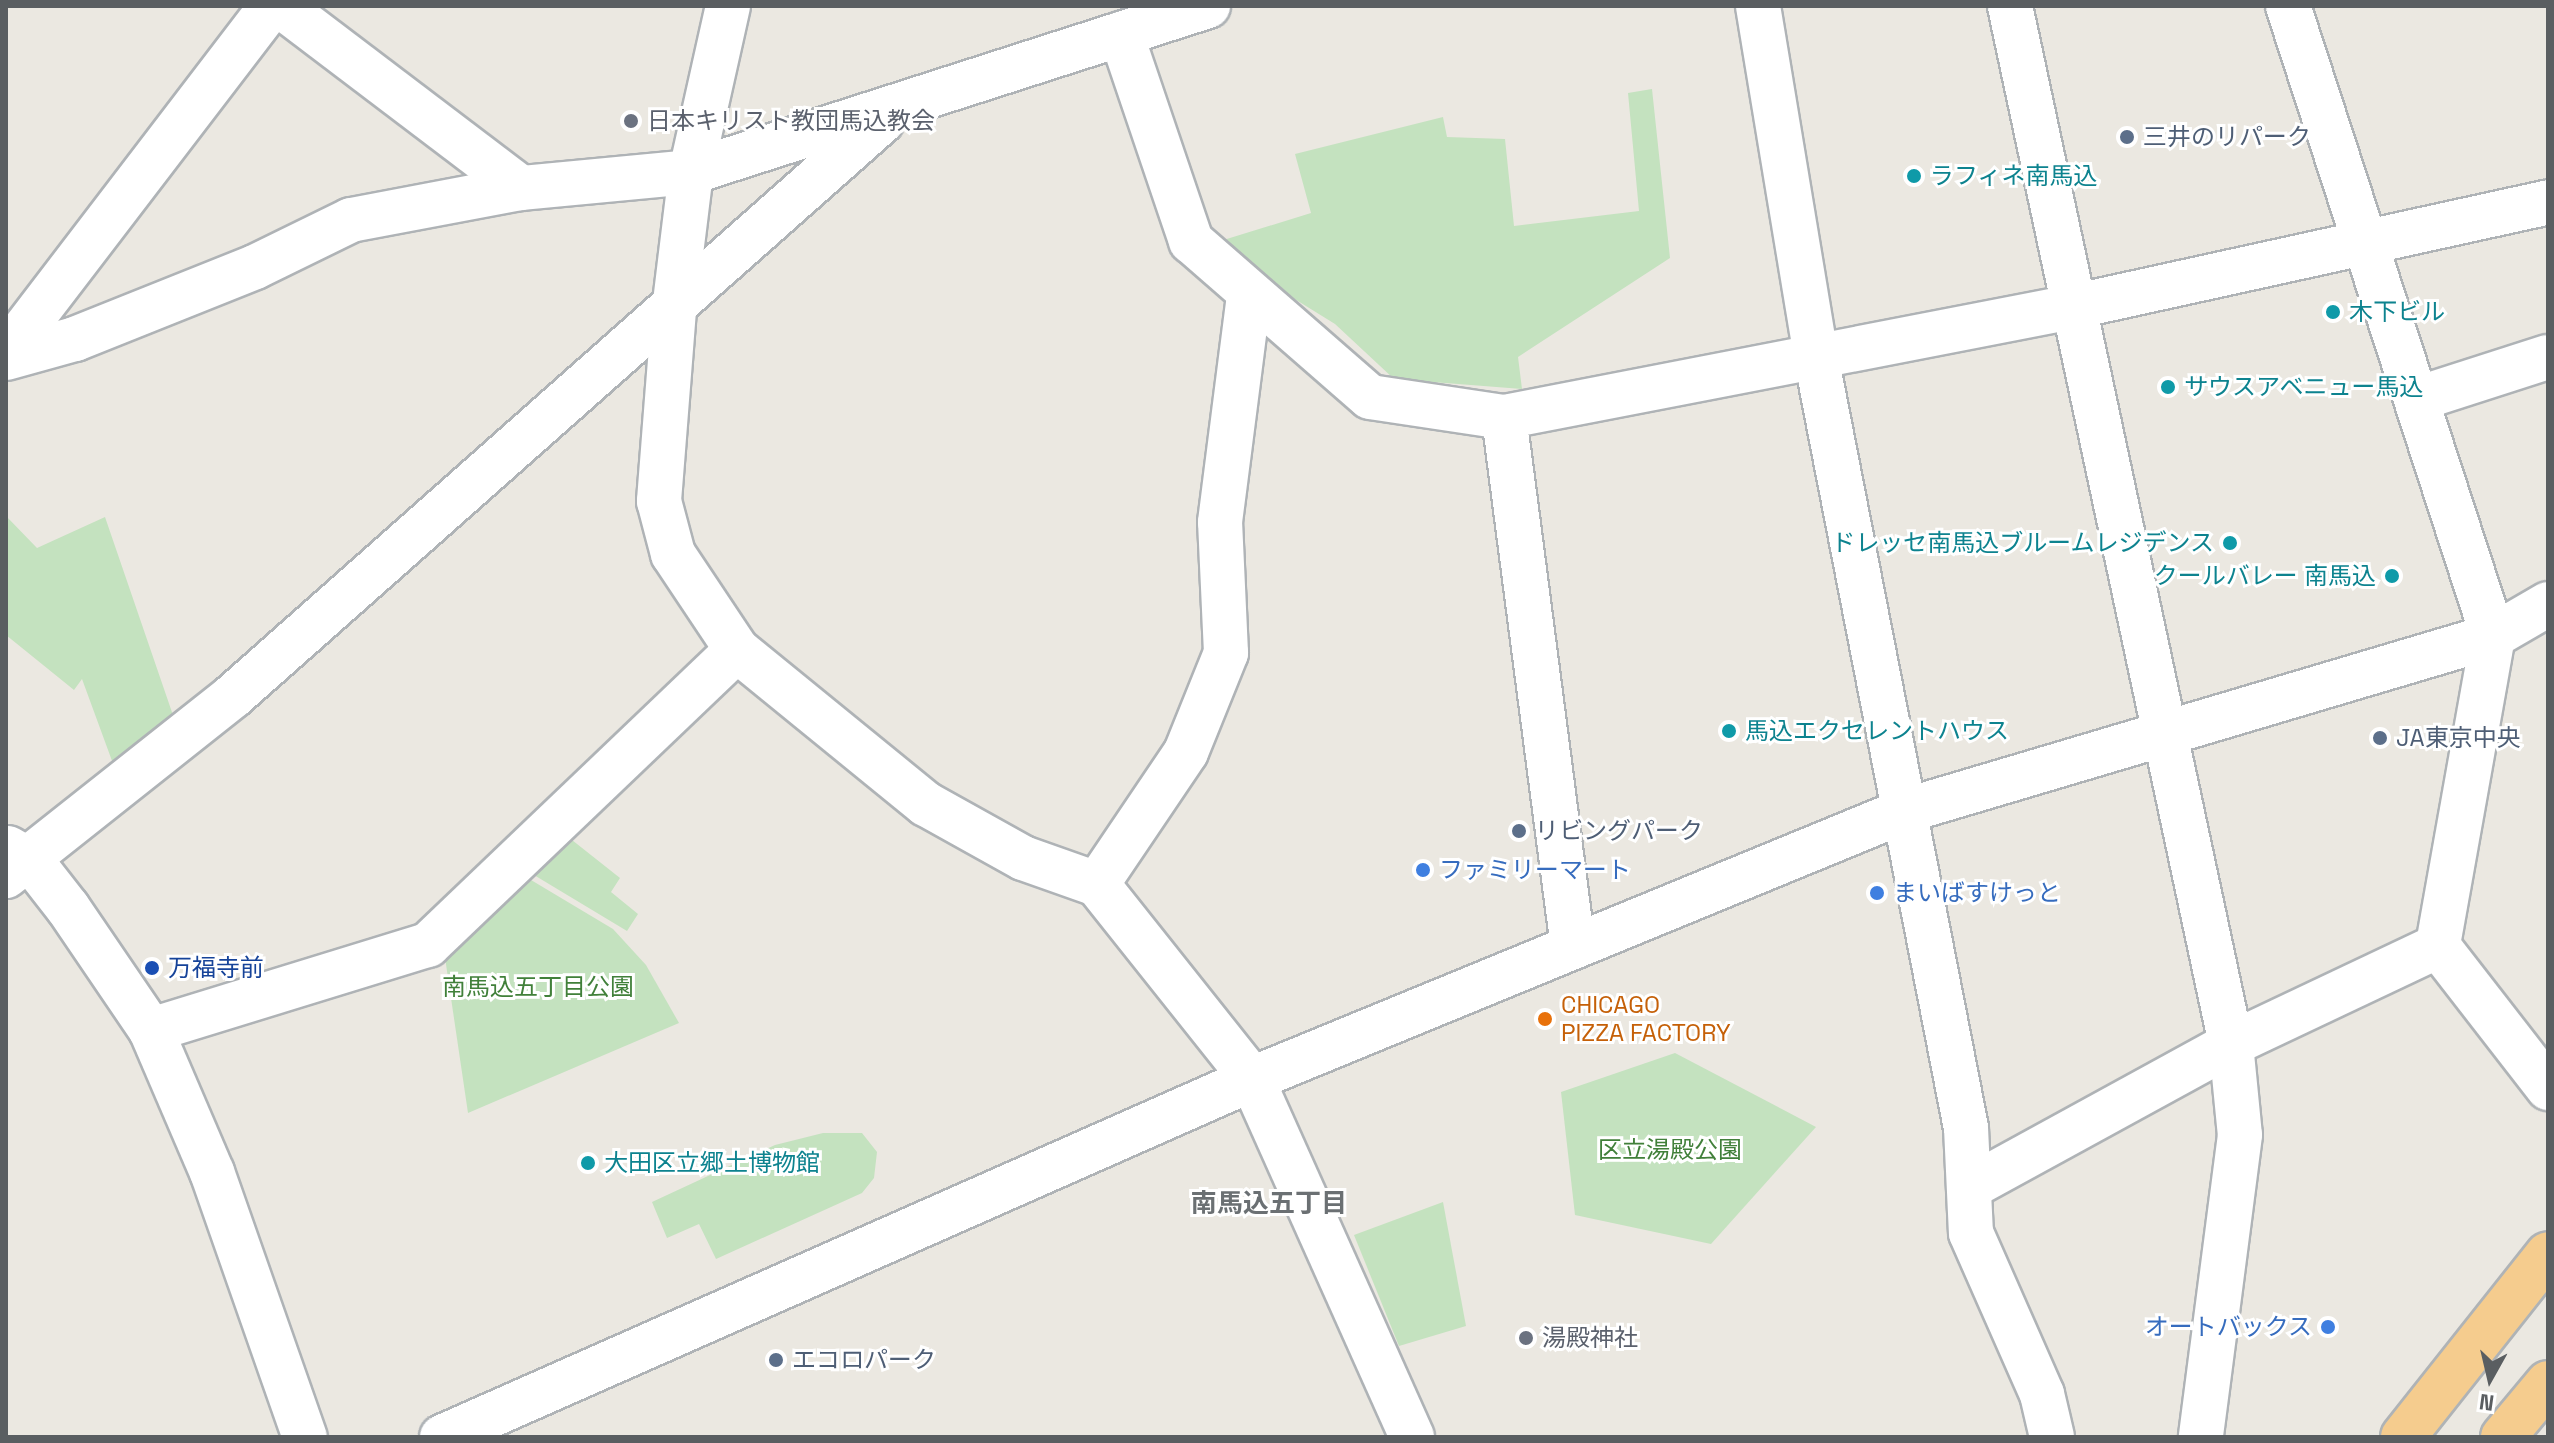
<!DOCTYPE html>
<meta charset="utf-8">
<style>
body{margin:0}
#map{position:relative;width:2554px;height:1443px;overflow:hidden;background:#ebe8e1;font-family:"Space Grotesk","Noto Sans JP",sans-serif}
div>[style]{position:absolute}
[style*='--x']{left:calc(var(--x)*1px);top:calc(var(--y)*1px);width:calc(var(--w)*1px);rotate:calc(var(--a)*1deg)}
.green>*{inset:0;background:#c4e2bf}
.roads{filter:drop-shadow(2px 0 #afb3b6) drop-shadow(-2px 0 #afb3b6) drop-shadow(0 2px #afb3b6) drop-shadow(0 -2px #afb3b6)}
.minor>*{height:44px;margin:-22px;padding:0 22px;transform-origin:22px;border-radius:22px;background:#fff}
.highway>*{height:44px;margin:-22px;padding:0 22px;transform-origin:22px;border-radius:22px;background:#f5cc8e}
.dots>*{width:22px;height:22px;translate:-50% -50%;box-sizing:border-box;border:4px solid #fff;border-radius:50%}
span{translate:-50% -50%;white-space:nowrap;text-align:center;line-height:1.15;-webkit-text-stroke:6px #fff;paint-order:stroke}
.worship-label{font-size:24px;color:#5b616d}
.left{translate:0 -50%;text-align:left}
.service-label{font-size:24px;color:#4e5e75}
.culture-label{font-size:24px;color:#0d838f}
.right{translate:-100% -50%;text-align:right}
.shop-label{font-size:24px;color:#366cbe}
.transit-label{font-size:24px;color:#164399}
.park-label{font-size:24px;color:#41803a}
.food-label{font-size:24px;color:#c56008}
.neighbourhood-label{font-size:26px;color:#6b7073;font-weight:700}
.frame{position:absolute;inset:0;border:8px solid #5a5e61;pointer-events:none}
.north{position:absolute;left:2450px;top:1339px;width:80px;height:80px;-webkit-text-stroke:6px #fff;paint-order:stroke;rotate:188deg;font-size:22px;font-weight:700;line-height:32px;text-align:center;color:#5a5e61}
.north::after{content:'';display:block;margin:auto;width:28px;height:36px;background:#5a5e61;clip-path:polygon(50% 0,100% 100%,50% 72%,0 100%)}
</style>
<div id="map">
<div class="green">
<i style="clip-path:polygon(1652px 89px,1670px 258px,1518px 357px,1522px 389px,1394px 379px,1335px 324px,1238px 264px,1217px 242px,1311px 213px,1295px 154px,1443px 117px,1447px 137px,1505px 139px,1514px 226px,1639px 211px,1628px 93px)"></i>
<i style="clip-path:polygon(6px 516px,37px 548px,105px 517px,175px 721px,115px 769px,82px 679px,74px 690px,6px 635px)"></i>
<i style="clip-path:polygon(572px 840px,620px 878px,611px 892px,638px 914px,627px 931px,534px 875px)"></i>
<i style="clip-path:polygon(526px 877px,613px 929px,646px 965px,679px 1023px,468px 1113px,443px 944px)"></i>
<i style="clip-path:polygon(1675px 1053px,1816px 1127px,1711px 1244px,1575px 1215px,1561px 1092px)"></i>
<i style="clip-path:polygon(823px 1133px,862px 1133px,877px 1152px,874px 1178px,862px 1193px,716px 1259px,699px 1224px,667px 1238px,652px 1202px,775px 1145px)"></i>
<i style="clip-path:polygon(1443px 1202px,1466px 1326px,1399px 1346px,1354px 1235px)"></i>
</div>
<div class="roads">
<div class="minor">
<i style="--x:281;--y:6;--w:301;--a:37.2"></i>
<i style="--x:728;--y:6;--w:170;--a:102.6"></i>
<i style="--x:691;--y:172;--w:139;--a:97"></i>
<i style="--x:674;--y:310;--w:192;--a:94.5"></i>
<i style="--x:659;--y:501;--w:55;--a:75.2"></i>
<i style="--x:673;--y:554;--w:115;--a:56.3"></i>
<i style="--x:737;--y:650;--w:244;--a:39.2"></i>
<i style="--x:926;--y:804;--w:111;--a:29.1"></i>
<i style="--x:1023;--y:858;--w:78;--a:19.4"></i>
<i style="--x:1097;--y:884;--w:249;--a:51.5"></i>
<i style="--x:1252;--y:1079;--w:392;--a:65.9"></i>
<i style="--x:1758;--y:6;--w:356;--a:80.6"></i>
<i style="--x:1816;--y:357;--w:785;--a:78.99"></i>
<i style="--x:1966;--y:1128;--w:105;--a:87.3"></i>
<i style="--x:1971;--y:1233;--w:176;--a:66.2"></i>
<i style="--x:2042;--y:1394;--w:44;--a:76.9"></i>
<i style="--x:2010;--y:6;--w:1061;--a:77.98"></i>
<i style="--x:2231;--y:1044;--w:91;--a:84.4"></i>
<i style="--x:2240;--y:1135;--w:305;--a:97.4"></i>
<i style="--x:1121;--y:34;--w:219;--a:71.3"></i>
<i style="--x:1191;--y:241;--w:237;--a:41.1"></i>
<i style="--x:1370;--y:397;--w:135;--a:8.5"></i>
<i style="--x:1504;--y:417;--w:579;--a:-10.96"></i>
<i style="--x:2072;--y:307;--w:487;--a:-12.4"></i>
<i style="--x:6;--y:353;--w:437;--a:-52.6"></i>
<i style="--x:6;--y:358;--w:72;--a:-15.4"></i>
<i style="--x:75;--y:339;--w:194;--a:-21.8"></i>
<i style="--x:255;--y:267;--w:107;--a:-26.1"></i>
<i style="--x:351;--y:220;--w:173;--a:-10.7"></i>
<i style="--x:521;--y:188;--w:171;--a:-5.4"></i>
<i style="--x:691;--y:172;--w:543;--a:-17.8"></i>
<i style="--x:2420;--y:398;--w:134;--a:-17.8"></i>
<i style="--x:1504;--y:417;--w:534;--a:82.58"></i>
<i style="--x:2548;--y:604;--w:64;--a:149.8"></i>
<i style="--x:2493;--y:636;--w:315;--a:100.1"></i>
<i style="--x:2438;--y:946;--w:180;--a:52.2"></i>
<i style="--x:8;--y:848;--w:28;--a:30"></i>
<i style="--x:32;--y:862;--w:58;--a:52"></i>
<i style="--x:68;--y:908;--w:148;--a:55.8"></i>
<i style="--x:151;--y:1030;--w:155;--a:66.8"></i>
<i style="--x:212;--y:1172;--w:281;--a:70.7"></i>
<i style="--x:6;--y:876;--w:290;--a:-38.4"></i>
<i style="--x:233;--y:696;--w:867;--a:-41.54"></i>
<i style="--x:1097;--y:884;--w:159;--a:-56"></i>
<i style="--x:1186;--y:752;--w:107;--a:-68"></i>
<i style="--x:1226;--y:653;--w:131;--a:-92.6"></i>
<i style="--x:1220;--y:522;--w:229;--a:-82.7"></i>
<i style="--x:151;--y:1030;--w:290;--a:-17.1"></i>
<i style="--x:428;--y:945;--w:427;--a:-43.7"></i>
<i style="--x:1970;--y:1187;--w:298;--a:-28.7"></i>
<i style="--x:2231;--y:1044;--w:229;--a:-25.3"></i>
<i style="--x:442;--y:1437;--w:886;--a:-23.84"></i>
<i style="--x:1252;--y:1079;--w:705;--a:-22.34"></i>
<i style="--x:1904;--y:811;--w:614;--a:-16.55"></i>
<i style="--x:2493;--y:636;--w:663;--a:-108.02"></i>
</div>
<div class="highway">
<i style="--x:2403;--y:1437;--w:233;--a:-51.6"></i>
<i style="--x:2503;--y:1437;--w:70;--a:-50.2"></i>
</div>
</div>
<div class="dots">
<i style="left:631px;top:121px;background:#6b7280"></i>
<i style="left:2127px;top:137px;background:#5c6f8a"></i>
<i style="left:1914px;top:176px;background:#0f9aa8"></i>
<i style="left:2333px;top:312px;background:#0f9aa8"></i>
<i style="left:2168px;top:387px;background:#0f9aa8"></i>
<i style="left:2230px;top:543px;background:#0f9aa8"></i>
<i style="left:2392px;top:576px;background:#0f9aa8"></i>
<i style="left:1729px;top:731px;background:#0f9aa8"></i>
<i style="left:2380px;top:738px;background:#5c6f8a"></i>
<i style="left:1519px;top:831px;background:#5c6f8a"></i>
<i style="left:1423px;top:870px;background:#3f7fe0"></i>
<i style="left:1877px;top:893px;background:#3f7fe0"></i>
<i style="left:152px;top:968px;background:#1a4fb4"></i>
<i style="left:1545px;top:1019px;background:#e8710a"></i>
<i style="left:588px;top:1163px;background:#0f9aa8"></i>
<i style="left:2328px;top:1327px;background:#3f7fe0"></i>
<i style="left:1526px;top:1338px;background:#6b7280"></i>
<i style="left:776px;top:1360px;background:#5c6f8a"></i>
</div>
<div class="worship-label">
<span class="left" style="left:647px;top:121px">日本キリスト教団馬込教会</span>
<span class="left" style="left:1542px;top:1338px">湯殿神社</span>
</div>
<div class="service-label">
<span class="left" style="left:2143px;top:137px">三井のリパーク</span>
<span class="left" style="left:2396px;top:738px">JA東京中央</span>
<span class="left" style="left:1535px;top:831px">リビングパーク</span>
<span class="left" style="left:792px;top:1360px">エコロパーク</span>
</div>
<div class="culture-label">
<span class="left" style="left:1930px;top:176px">ラフィネ南馬込</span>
<span class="left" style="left:2349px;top:312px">木下ビル</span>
<span class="left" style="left:2184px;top:387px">サウスアベニュー馬込</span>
<span class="right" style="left:2214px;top:543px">ドレッセ南馬込ブルームレジデンス</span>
<span class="right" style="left:2376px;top:576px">クールバレー 南馬込</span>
<span class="left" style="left:1745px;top:731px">馬込エクセレントハウス</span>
<span class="left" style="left:604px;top:1163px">大田区立郷土博物館</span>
</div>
<div class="shop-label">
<span class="left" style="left:1439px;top:870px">ファミリーマート</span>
<span class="left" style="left:1893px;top:893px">まいばすけっと</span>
<span class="right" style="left:2312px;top:1327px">オートバックス</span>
</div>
<div class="transit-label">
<span class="left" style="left:168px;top:968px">万福寺前</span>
</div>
<div class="park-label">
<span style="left:538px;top:987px">南馬込五丁目公園</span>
<span style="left:1670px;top:1150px">区立湯殿公園</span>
</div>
<div class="food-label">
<span class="left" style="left:1561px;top:1019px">CHICAGO<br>PIZZA FACTORY</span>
</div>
<div class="neighbourhood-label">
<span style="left:1269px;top:1204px">南馬込五丁目</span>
</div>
<div class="frame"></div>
<div class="north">N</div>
</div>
